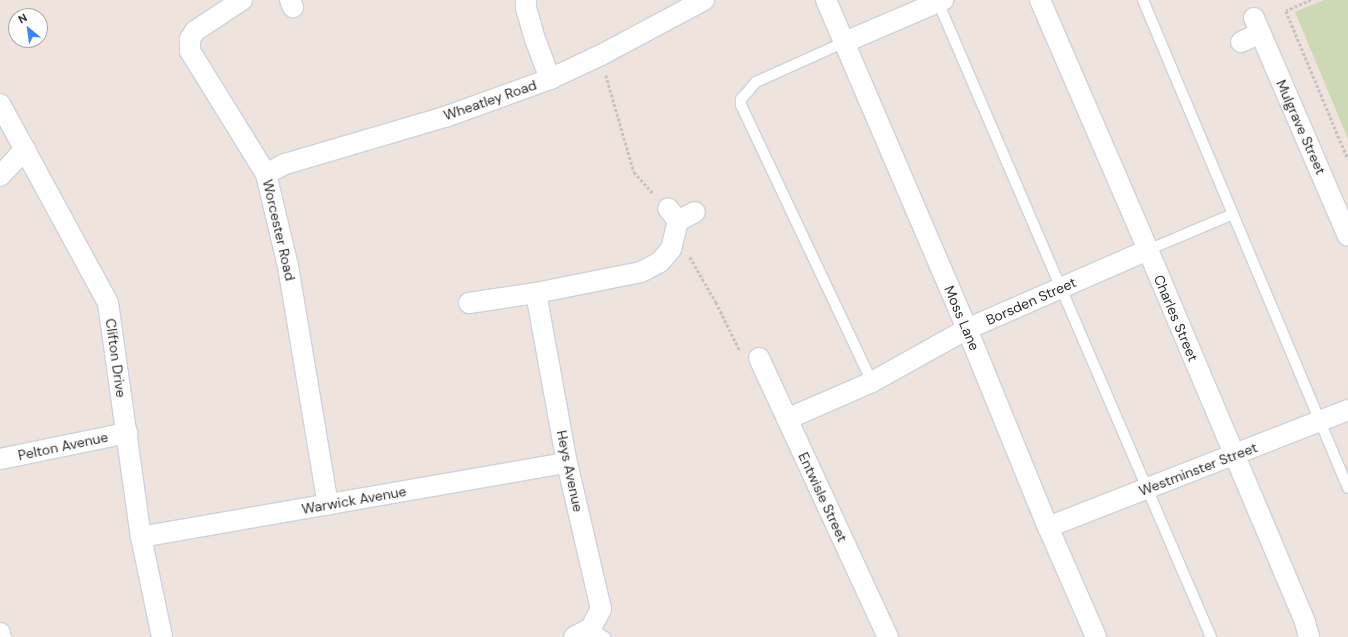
<!DOCTYPE html>
<style>
body{margin:0}
#map{position:relative;width:1348px;height:637px;overflow:hidden;background:#eee3dd;font-family:"DM Sans",sans-serif}
div>[style]{position:absolute}
[style*='--x']{left:calc(var(--x)*1px);top:calc(var(--y)*1px);width:calc(var(--w)*1px);rotate:calc(var(--a)*1deg)}
.cemetery>*{inset:0;background:#cdd9b4}
.path>*{height:2.5px;margin-top:-1.25px;transform-origin:0;background:repeating-linear-gradient(90deg,#c4c4c4 0 3px,transparent 0 5px)}
.roads{filter:drop-shadow(1px 0 #cbd3de) drop-shadow(-1px 0 #cbd3de) drop-shadow(0 1px #cbd3de) drop-shadow(0 -1px #cbd3de)}
.service>*{height:10px;margin:-5px;padding:0 5px;transform-origin:5px;border-radius:5px;background:#fff}
.minor>*{height:20px;margin:-10px;padding:0 10px;transform-origin:10px;border-radius:10px;background:#fff}
span{translate:-50% -50%;white-space:nowrap;text-align:center;line-height:1.15;-webkit-text-stroke:3px #fff;paint-order:stroke}
.street-label{font-size:14px;color:#2c2c2c}
.north{position:absolute;left:8px;top:8px;width:40px;height:40px;box-sizing:border-box;background:#fff;border:1px solid #ababab;border-radius:50%;rotate:331deg;font-size:11px;font-weight:700;line-height:16px;text-align:center;color:#2c2c2c}
.north::after{content:'';display:block;margin:auto;width:14px;height:18px;background:#3986ff;clip-path:polygon(50% 0,100% 100%,50% 72%,0 100%)}
</style>
<div id="map">
<div class="cemetery">
<i style="clip-path:polygon(1324px 0,1348px 0,1348px 139px,1295px 12px)"></i>
</div>
<div class="path">
<i style="--x:1311;--y:0;--w:27;--a:156"></i>
<i style="--x:1286;--y:11;--w:160;--a:67.3"></i>
<i style="--x:606;--y:75;--w:101;--a:73.9"></i>
<i style="--x:634;--y:172;--w:30;--a:48"></i>
<i style="--x:690;--y:257;--w:52;--a:60"></i>
<i style="--x:716;--y:302;--w:55;--a:63.9"></i>
</div>
<div class="roads">
<div class="service">
<i style="--x:1143;--y:0;--w:529;--a:67.21"></i>
<i style="--x:938;--y:2;--w:691;--a:66.74"></i>
<i style="--x:845;--y:42;--w:98;--a:155.8"></i>
<i style="--x:756;--y:82;--w:23;--a:131"></i>
<i style="--x:741;--y:99;--w:6;--a:90"></i>
<i style="--x:741;--y:105;--w:306;--a:64.7"></i>
<i style="--x:1148;--y:250;--w:92;--a:-23"></i>
<i style="--x:591;--y:628;--w:17;--a:33"></i>
</div>
<div class="minor">
<i style="--x:242;--y:0;--w:56;--a:146.6"></i>
<i style="--x:195;--y:31;--w:9;--a:122"></i>
<i style="--x:190;--y:39;--w:12;--a:90"></i>
<i style="--x:190;--y:51;--w:145;--a:58.3"></i>
<i style="--x:266;--y:174;--w:95;--a:76.6"></i>
<i style="--x:288;--y:266;--w:242;--a:80.5"></i>
<i style="--x:290;--y:0;--w:8;--a:67"></i>
<i style="--x:526;--y:0;--w:8;--a:90"></i>
<i style="--x:526;--y:8;--w:32;--a:74"></i>
<i style="--x:535;--y:39;--w:43;--a:69.4"></i>
<i style="--x:826;--y:0;--w:358;--a:66.8"></i>
<i style="--x:967;--y:329;--w:214;--a:67.8"></i>
<i style="--x:1048;--y:527;--w:120;--a:66.4"></i>
<i style="--x:1040;--y:0;--w:272;--a:66.6"></i>
<i style="--x:1148;--y:250;--w:404;--a:67.1"></i>
<i style="--x:1305;--y:622;--w:16;--a:75"></i>
<i style="--x:1254;--y:18;--w:237;--a:66.7"></i>
<i style="--x:845;--y:42;--w:107;--a:-23.2"></i>
<i style="--x:1241;--y:42;--w:21;--a:-25"></i>
<i style="--x:0;--y:104;--w:226;--a:61.5"></i>
<i style="--x:108;--y:303;--w:236;--a:82"></i>
<i style="--x:141;--y:537;--w:102;--a:78.1"></i>
<i style="--x:266;--y:174;--w:21;--a:-28"></i>
<i style="--x:285;--y:164;--w:167;--a:-16.4"></i>
<i style="--x:445;--y:117;--w:112;--a:-19.9"></i>
<i style="--x:550;--y:79;--w:56;--a:-25.2"></i>
<i style="--x:601;--y:55;--w:117;--a:-28.1"></i>
<i style="--x:0;--y:176;--w:37;--a:-47"></i>
<i style="--x:678;--y:221;--w:19;--a:-28"></i>
<i style="--x:536;--y:293;--w:173;--a:79.7"></i>
<i style="--x:567;--y:463;--w:150;--a:76.9"></i>
<i style="--x:601;--y:609;--w:21;--a:118"></i>
<i style="--x:591;--y:628;--w:19;--a:152"></i>
<i style="--x:469;--y:303;--w:68;--a:-8.5"></i>
<i style="--x:536;--y:293;--w:107;--a:-11.3"></i>
<i style="--x:641;--y:272;--w:21;--a:-28"></i>
<i style="--x:660;--y:262;--w:17;--a:-50"></i>
<i style="--x:671;--y:249;--w:29;--a:-76"></i>
<i style="--x:678;--y:221;--w:16;--a:-128"></i>
<i style="--x:759;--y:358;--w:307;--a:65.2"></i>
<i style="--x:787;--y:419;--w:93;--a:-23.5"></i>
<i style="--x:872;--y:382;--w:109;--a:-29.2"></i>
<i style="--x:967;--y:329;--w:197;--a:-23.6"></i>
<i style="--x:0;--y:459;--w:130;--a:-11.6"></i>
<i style="--x:1048;--y:527;--w:322;--a:-21.3"></i>
<i style="--x:141;--y:537;--w:432;--a:-9.9"></i>
<i style="--x:0;--y:633;--w:4;--a:76"></i>
</div>
</div>
<div class="street-label">
<span style="left:490px;top:100px;rotate:-19deg">Wheatley Road</span>
<span style="left:1301px;top:127px;rotate:66deg">Mulgrave Street</span>
<span style="left:279px;top:230px;rotate:77deg">Worcester Road</span>
<span style="left:1031px;top:301px;rotate:-24deg">Borsden Street</span>
<span style="left:962px;top:318px;rotate:67deg">Moss Lane</span>
<span style="left:1176px;top:318px;rotate:67deg">Charles Street</span>
<span style="left:116px;top:358px;rotate:82deg">Clifton Drive</span>
<span style="left:63px;top:446px;rotate:-12deg">Pelton Avenue</span>
<span style="left:1198px;top:469px;rotate:-21deg">Westminster Street</span>
<span style="left:570px;top:471px;rotate:78deg">Heys Avenue</span>
<span style="left:823px;top:497px;rotate:65deg">Entwisle Street</span>
<span style="left:354px;top:500px;rotate:-10deg">Warwick Avenue</span>
</div>
<div class="north">N</div>
</div>
